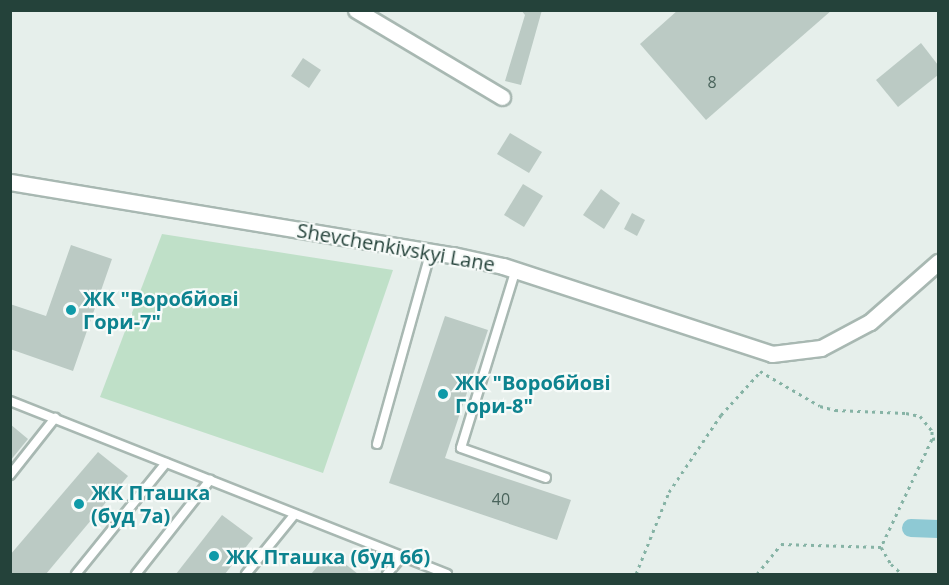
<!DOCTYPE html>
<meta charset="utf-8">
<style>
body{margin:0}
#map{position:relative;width:949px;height:585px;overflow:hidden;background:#e6efeb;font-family:"Open Sans",sans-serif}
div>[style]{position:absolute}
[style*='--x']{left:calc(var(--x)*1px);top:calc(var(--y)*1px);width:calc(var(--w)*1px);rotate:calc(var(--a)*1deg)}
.green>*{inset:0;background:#bfe0c8}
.canal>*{height:18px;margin:-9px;padding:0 9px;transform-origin:9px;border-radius:9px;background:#8ec9d4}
.building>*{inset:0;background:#bbcac4}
.path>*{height:3px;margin-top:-1.5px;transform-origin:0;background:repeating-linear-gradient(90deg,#86b3a5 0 3px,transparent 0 7.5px)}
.roads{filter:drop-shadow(2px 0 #a8b8b2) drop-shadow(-2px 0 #a8b8b2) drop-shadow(0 2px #a8b8b2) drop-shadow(0 -2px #a8b8b2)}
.lane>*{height:8px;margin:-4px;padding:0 4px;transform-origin:4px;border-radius:4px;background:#fff}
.street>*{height:15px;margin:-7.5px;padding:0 7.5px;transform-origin:7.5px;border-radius:7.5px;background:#fff}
.dots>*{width:16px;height:16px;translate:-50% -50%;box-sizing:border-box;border:3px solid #f7fbf9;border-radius:50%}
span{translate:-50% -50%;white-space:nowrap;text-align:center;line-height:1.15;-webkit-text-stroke:4.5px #f7fbf9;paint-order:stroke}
.number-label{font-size:16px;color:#4a645c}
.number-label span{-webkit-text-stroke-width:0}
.street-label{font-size:20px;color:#24423a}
.culture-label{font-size:20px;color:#0d838f;font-weight:700}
.left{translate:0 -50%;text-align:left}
.frame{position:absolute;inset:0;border:12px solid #24423a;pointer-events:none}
</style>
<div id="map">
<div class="green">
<i style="clip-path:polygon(162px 234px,393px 270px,323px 473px,100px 397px)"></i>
</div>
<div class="canal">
<i style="--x:911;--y:528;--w:27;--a:2"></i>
</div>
<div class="building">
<i style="clip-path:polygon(521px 10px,542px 10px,521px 85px,505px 81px,525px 15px)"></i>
<i style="clip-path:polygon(678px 10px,832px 10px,706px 120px,640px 44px)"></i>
<i style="clip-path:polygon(921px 43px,938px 65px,938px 75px,898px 107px,876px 80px)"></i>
<i style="clip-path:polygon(303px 58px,321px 70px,309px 88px,291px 76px)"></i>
<i style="clip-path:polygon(510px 133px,542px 152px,529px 173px,497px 154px)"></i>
<i style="clip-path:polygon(523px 184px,543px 196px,524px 227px,504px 215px)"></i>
<i style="clip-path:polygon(601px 189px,620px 203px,604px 229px,583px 215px)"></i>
<i style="clip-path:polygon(632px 213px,645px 220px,637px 236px,624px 229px)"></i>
<i style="clip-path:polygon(71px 245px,112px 259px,73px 371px,10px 349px,10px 304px,46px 316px)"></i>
<i style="clip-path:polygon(445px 316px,488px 330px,445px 458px,571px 500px,557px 540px,389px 483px)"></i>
<i style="clip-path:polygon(10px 424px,28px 439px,10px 461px)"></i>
<i style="clip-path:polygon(98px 452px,128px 476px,46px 574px,10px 574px,10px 555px)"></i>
<i style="clip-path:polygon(222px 515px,253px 538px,225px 574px,176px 574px)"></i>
<i style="clip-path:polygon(330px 552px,358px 574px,311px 574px)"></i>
</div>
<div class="path">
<i style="--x:760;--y:371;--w:69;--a:30.3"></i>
<i style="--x:820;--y:406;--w:16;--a:15"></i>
<i style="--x:835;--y:410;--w:71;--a:2.4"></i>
<i style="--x:906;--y:413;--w:14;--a:12"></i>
<i style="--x:920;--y:416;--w:19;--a:51"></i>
<i style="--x:932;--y:431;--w:8;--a:90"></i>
<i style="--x:932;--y:439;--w:119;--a:115.3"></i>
<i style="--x:881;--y:547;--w:20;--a:60"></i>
<i style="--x:891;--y:564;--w:15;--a:42"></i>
<i style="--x:932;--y:439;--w:6;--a:-9"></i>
<i style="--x:636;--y:574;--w:88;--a:-68.1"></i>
<i style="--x:669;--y:492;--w:93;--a:-56"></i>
<i style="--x:721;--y:415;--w:59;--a:-47.7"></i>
<i style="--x:757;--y:574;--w:38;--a:-51"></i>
<i style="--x:781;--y:544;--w:100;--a:1.7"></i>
</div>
<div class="roads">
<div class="lane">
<i style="--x:516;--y:269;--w:187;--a:107.1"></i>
<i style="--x:461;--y:448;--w:90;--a:19.4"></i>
<i style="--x:10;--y:401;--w:470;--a:21.6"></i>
<i style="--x:377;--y:444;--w:200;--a:-74.4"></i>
<i style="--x:10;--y:475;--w:73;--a:-51.7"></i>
<i style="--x:76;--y:574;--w:143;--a:-51"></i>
<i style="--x:136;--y:574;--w:120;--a:-51.8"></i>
<i style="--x:246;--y:574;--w:77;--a:-50.8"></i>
<i style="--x:387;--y:574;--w:23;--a:-50"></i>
</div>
<div class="street">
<i style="--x:356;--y:10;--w:170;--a:30.8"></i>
<i style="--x:10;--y:182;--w:449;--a:9.4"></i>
<i style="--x:453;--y:255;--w:51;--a:12.4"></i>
<i style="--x:503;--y:266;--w:283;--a:18.1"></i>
<i style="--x:772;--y:354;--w:49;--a:-7"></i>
<i style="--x:821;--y:348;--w:55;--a:-28"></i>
<i style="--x:870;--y:322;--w:91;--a:-41.4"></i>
</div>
</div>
<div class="dots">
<i style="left:71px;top:310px;background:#0f9aa8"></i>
<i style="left:443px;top:394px;background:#0f9aa8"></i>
<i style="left:79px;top:504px;background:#0f9aa8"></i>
<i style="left:214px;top:556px;background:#0f9aa8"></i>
</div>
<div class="number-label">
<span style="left:712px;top:82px">8</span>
<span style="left:501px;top:499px">40</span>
</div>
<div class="street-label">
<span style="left:396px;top:247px;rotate:10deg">Shevchenkivskyi Lane</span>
</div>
<div class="culture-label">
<span class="left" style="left:83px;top:310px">ЖК "Воробйові<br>Гори-7"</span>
<span class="left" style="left:455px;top:394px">ЖК "Воробйові<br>Гори-8"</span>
<span class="left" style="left:91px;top:504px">ЖК Пташка<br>(буд 7а)</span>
<span class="left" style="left:226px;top:556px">ЖК Пташка (буд 6б)</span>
</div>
<div class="frame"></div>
</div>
